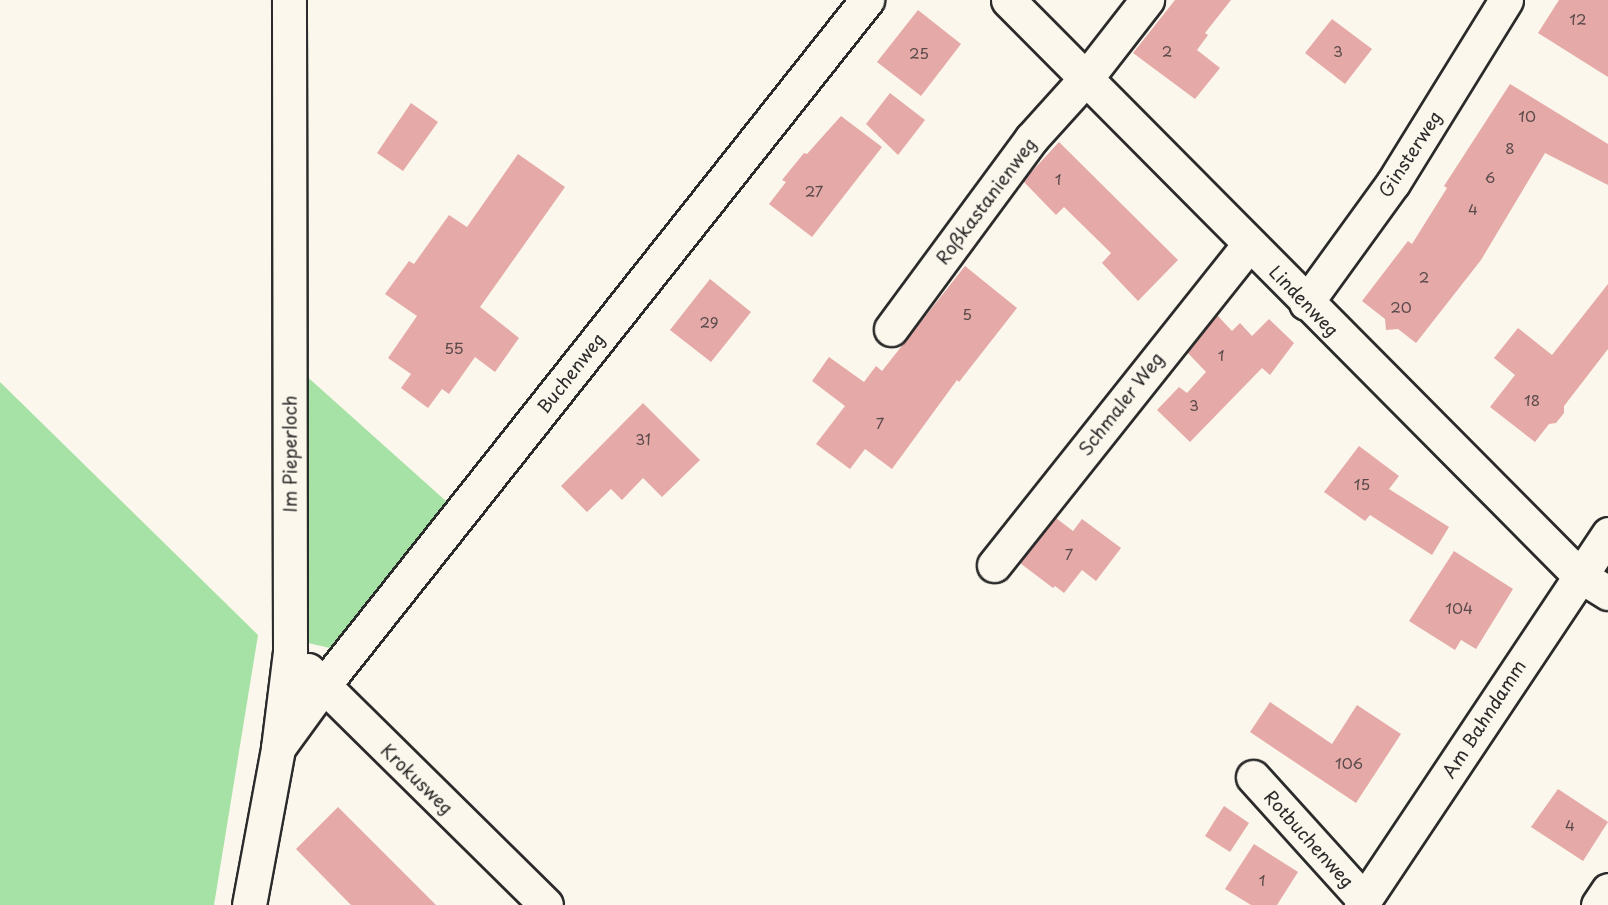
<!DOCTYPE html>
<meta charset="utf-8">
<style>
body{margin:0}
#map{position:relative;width:1608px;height:905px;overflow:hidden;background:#fbf7ec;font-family:"Playpen Sans",sans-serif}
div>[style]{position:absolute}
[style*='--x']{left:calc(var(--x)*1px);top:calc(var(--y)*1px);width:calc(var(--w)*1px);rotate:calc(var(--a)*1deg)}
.green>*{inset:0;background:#a6e1a6}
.building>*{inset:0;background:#e5a9a8}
.roads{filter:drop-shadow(2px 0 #2b2b2b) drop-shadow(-2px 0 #2b2b2b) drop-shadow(0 2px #2b2b2b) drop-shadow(0 -2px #2b2b2b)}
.minor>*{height:33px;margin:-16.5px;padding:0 16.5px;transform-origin:16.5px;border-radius:16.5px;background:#fbf7ec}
span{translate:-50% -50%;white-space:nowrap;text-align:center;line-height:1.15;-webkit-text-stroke:4.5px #fbf7ec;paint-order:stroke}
.number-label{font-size:15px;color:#5a4a4a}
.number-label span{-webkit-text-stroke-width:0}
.street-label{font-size:18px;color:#2b2b2b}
</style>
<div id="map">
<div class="green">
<i style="clip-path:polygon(303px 373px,447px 502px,330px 648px,308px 643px,303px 604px)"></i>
<i style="clip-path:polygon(0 382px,258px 635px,214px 905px,0 905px)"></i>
</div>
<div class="building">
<i style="clip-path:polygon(1175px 0,1231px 0,1205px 33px,1208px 35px,1197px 50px,1220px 68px,1195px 99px,1133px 53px)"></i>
<i style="clip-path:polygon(1559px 0,1608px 0,1608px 77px,1538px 33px)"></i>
<i style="clip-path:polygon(918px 10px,961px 44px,921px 96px,877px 62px)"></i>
<i style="clip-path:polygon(1332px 19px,1372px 49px,1345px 84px,1305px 53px)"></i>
<i style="clip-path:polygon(1510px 84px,1608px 144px,1608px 185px,1545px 153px,1481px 260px,1416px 343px,1398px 329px,1386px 330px,1385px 319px,1362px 301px,1408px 241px,1412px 244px,1447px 188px,1444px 186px)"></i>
<i style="clip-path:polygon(890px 93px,925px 120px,898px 155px,866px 124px)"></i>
<i style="clip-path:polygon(411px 103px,438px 122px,403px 171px,377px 153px)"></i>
<i style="clip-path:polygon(841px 116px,882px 147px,812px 237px,769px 204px,786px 182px,782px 180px,804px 153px,807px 154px)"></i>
<i style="clip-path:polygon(1059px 142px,1178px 260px,1138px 301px,1102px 263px,1111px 253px,1064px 207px,1056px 215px,1023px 181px)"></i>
<i style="clip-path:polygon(518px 154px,565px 187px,480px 307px,519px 338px,495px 372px,475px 357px,449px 394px,442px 389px,428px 408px,401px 388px,411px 374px,388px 358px,417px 316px,385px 294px,409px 261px,414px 264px,449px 215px,467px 227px)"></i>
<i style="clip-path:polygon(965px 266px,1017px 308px,959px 382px,957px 380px,892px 469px,865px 449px,850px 469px,816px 444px,845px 406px,812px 381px,829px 357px,864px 382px,876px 366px,882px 371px)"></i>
<i style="clip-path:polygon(710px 279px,751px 312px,711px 362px,670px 330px)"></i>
<i style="clip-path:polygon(1608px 284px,1608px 349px,1564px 406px,1564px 413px,1556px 423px,1549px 424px,1535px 442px,1490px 407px,1515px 375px,1494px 358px,1518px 328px,1552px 355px)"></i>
<i style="clip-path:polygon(1217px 315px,1232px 331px,1240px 323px,1252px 336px,1269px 319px,1294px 343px,1270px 375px,1262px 368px,1190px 442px,1157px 410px,1179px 387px,1187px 393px,1206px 372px,1187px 352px)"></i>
<i style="clip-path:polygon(643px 403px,700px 460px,662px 497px,643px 478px,622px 500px,611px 489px,587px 512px,561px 486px)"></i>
<i style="clip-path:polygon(1359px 446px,1399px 476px,1389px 489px,1449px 527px,1432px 555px,1370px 515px,1365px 521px,1324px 492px)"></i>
<i style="clip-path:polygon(1056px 518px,1073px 531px,1082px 519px,1121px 548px,1096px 581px,1082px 570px,1064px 593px,1055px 586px,1053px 588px,1020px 563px)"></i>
<i style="clip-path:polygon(1454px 551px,1513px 589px,1476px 649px,1461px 640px,1455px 650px,1409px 621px)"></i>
<i style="clip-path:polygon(1270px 702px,1332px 744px,1357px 705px,1401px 734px,1356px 803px,1250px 732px)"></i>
<i style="clip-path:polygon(1558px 789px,1608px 822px,1583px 861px,1531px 827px)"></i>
<i style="clip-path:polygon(1224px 806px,1249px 823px,1230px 852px,1205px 836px)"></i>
<i style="clip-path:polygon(338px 807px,436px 905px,351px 905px,296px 849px)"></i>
<i style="clip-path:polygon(1254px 844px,1298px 872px,1277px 905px,1251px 905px,1225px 889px)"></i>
</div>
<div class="roads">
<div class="minor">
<i style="--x:1008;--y:0;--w:810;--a:45.2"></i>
<i style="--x:1579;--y:575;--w:34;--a:32"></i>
<i style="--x:1306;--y:303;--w:148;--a:-54.1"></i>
<i style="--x:1393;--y:183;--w:215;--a:-58.3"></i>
<i style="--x:891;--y:329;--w:236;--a:-53.6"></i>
<i style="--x:1031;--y:139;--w:84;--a:-47.9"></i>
<i style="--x:1087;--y:77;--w:98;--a:-52.1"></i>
<i style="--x:994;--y:565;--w:410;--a:-51.5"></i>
<i style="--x:308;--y:670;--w:334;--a:44.6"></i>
<i style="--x:278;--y:748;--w:77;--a:-54"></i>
<i style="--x:323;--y:686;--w:876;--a:-51.59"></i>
<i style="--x:1253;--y:777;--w:166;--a:47.9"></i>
<i style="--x:249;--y:905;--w:160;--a:-79.5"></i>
<i style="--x:278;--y:748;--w:98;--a:-82.9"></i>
<i style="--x:290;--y:651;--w:651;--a:-90.09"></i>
<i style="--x:1361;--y:905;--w:446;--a:-56.3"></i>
<i style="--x:1598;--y:905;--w:18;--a:-56"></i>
</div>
</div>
<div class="number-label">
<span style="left:1578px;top:19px">12</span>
<span style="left:1167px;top:51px">2</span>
<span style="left:1338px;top:51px">3</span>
<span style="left:919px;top:53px">25</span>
<span style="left:1527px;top:116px">10</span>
<span style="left:1510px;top:148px">8</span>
<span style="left:1490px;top:177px">6</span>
<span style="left:1058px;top:179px">1</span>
<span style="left:814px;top:191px">27</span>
<span style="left:1473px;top:209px">4</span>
<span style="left:1424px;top:277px">2</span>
<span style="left:1401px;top:307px">20</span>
<span style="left:967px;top:314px">5</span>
<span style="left:709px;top:322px">29</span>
<span style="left:454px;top:348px">55</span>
<span style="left:1221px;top:355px">1</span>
<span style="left:1532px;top:400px">18</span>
<span style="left:1194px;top:405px">3</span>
<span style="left:880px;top:423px">7</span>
<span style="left:643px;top:439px">31</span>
<span style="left:1362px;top:484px">15</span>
<span style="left:1069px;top:554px">7</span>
<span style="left:1459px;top:608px">104</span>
<span style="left:1349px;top:763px">106</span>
<span style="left:1570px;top:825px">4</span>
<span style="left:1262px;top:880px">1</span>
</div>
<div class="street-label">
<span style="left:1410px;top:154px;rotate:-57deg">Ginsterweg</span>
<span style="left:986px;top:201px;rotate:-53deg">Roßkastanienweg</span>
<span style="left:1304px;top:301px;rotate:46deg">Lindenweg</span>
<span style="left:571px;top:373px;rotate:-52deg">Buchenweg</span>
<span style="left:1121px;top:404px;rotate:-52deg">Schmaler Weg</span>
<span style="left:290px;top:454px;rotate:-90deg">Im Pieperloch</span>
<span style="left:1484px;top:719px;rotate:-57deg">Am Bahndamm</span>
<span style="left:417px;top:779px;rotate:44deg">Krokusweg</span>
<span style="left:1309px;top:839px;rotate:48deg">Rotbuchenweg</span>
</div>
</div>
